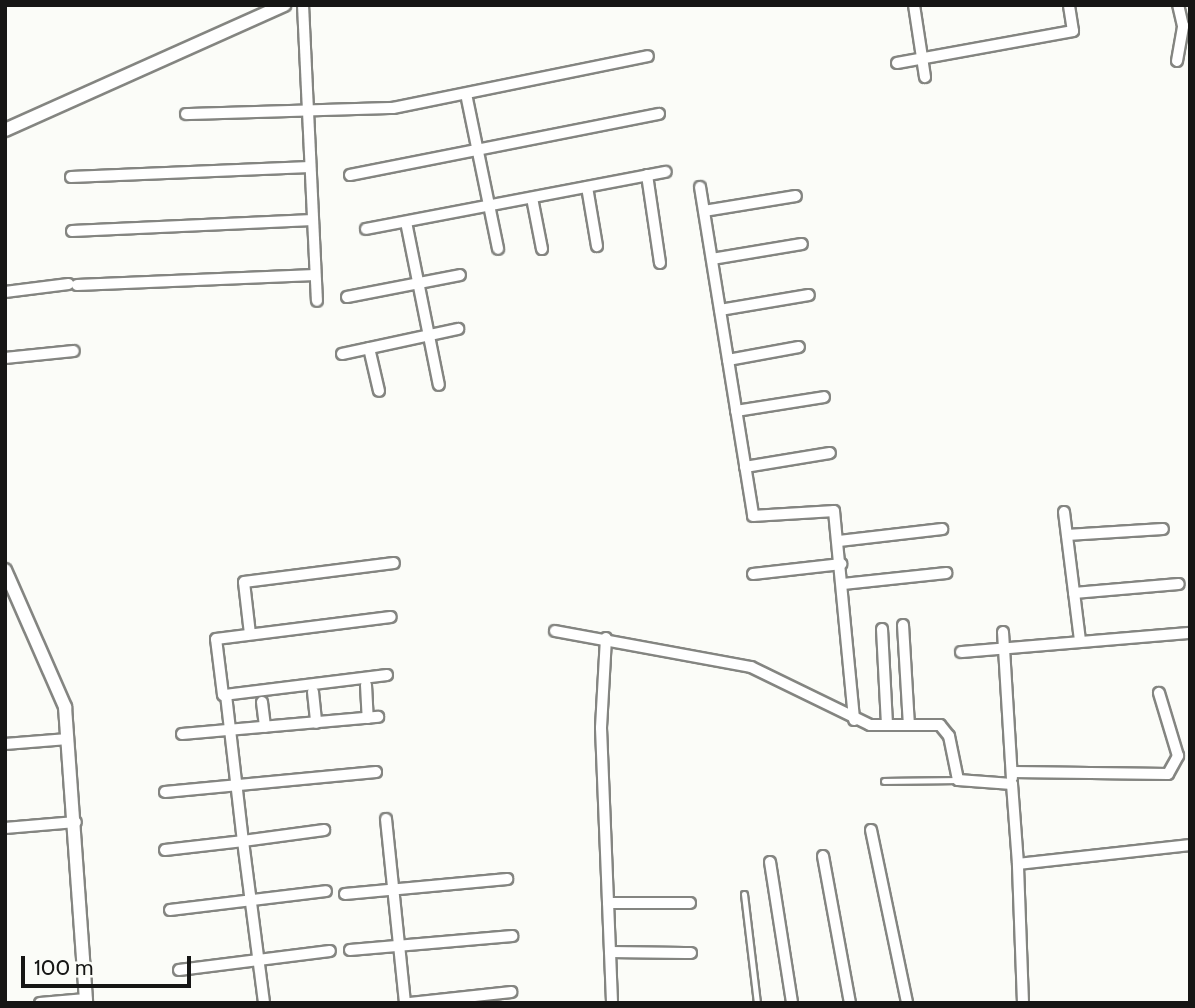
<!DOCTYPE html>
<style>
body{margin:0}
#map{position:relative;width:1195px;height:1008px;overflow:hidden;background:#fbfcf8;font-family:Cabin,sans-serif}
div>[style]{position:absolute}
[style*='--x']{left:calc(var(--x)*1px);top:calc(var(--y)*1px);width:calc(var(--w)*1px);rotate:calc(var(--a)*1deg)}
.roads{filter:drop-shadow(2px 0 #848581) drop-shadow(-2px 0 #848581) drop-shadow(0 2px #848581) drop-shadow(0 -2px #848581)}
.service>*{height:5px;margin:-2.5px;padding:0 2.5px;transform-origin:2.5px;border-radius:2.5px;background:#fff}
.minor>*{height:10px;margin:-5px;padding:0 5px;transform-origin:5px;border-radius:5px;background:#fff}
.tertiary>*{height:12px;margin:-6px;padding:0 6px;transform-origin:6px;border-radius:6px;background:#fff}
span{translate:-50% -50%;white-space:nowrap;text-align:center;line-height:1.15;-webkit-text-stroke:6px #fbfcf8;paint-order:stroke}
.frame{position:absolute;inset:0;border:7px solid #161615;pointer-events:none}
.scale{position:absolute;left:21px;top:956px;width:170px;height:32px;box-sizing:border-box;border:4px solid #161615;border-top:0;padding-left:9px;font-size:21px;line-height:24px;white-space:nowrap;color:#161615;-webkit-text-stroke:5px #fbfcf8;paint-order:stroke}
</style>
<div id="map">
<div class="roads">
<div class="service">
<i style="--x:884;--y:781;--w:74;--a:-0.8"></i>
<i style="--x:744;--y:894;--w:110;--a:83.2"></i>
</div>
<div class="minor">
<i style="--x:303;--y:5;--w:296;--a:87.3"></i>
<i style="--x:914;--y:5;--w:73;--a:81.3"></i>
<i style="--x:1177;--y:61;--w:36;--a:-80"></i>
<i style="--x:1183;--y:26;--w:22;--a:-103"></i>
<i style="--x:897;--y:63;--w:179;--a:-10.3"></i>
<i style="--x:1073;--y:31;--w:26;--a:-99"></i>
<i style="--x:466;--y:94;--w:158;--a:78.3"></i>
<i style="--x:186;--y:114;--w:207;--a:-1.7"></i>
<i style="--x:393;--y:108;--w:260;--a:-11.5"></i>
<i style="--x:350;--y:175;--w:315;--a:-11.2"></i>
<i style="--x:647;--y:175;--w:89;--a:81.6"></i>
<i style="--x:71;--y:177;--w:239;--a:-2.4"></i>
<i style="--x:587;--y:187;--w:60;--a:80.4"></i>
<i style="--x:700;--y:187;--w:333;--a:80.8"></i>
<i style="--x:753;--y:516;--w:81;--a:-3.5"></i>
<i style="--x:834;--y:511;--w:210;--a:84.5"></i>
<i style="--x:532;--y:198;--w:52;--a:78.9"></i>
<i style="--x:704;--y:211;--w:93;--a:-9.3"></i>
<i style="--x:406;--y:222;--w:166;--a:78.6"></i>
<i style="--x:366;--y:229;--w:305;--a:-10.8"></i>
<i style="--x:72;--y:231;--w:241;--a:-2.6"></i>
<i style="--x:712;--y:259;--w:91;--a:-9.5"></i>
<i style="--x:77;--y:285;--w:238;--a:-2.4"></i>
<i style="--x:5;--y:292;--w:64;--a:-7.2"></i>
<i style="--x:347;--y:297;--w:115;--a:-11"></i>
<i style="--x:720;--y:310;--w:90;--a:-9.6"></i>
<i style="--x:369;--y:348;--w:44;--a:76.9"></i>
<i style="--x:342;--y:354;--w:119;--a:-12.2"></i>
<i style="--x:5;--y:358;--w:69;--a:-5.8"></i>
<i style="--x:728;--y:360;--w:72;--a:-10.4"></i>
<i style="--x:736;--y:411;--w:89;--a:-9"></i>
<i style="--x:745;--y:467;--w:86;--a:-9.4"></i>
<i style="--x:1064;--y:512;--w:130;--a:82.9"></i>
<i style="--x:1067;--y:535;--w:96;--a:-3.6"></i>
<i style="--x:839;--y:541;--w:104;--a:-6.6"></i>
<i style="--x:753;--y:574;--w:89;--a:-6.5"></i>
<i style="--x:843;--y:584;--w:104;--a:-6.1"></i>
<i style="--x:1074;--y:593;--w:105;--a:-4.9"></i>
<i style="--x:903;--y:625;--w:100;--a:86.6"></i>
<i style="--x:882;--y:629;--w:96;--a:87"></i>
<i style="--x:555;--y:631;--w:199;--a:10.4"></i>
<i style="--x:751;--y:667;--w:132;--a:26"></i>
<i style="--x:870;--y:725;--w:70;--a:0"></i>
<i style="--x:940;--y:725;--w:14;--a:51"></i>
<i style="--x:949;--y:736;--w:45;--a:78.4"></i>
<i style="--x:958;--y:780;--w:54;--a:4.2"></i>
<i style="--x:1012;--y:784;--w:80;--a:85.7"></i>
<i style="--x:1003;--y:632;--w:146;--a:86.5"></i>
<i style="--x:250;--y:634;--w:52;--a:-96.6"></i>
<i style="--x:244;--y:582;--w:151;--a:-7.2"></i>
<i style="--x:606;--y:638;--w:90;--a:93.2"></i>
<i style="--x:601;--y:728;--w:275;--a:87.7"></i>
<i style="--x:961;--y:652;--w:229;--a:-4.8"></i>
<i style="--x:387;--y:675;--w:165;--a:173"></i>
<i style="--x:223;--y:695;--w:56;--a:-97.1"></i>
<i style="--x:216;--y:639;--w:176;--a:-7.2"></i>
<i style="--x:366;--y:685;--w:33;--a:87"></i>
<i style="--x:313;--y:692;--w:31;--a:84"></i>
<i style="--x:226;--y:695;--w:147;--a:83.4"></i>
<i style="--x:243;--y:841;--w:82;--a:-7.7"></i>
<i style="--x:262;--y:702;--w:25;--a:83"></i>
<i style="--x:182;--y:734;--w:197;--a:-5"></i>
<i style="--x:5;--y:744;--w:63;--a:-4.5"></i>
<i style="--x:1013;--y:772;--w:155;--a:0.7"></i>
<i style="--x:1168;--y:774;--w:21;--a:-61"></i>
<i style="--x:1178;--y:756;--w:66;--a:-106.8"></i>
<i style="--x:165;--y:792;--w:212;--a:-5.4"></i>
<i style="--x:386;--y:819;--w:185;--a:84.1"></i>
<i style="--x:5;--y:828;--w:71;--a:-4.8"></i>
<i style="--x:871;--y:830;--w:177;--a:78.2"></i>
<i style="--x:165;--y:850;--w:79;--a:-6.6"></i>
<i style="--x:243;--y:841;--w:163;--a:82.6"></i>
<i style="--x:823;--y:856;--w:149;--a:79.6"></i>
<i style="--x:770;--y:862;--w:143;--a:81.1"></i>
<i style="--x:345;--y:894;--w:163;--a:-5.3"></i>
<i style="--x:608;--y:903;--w:82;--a:0"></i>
<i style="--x:170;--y:910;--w:157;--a:-6.9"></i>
<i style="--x:350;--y:950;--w:163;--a:-4.9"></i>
<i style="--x:610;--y:952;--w:81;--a:0.7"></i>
<i style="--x:179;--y:970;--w:152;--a:-7.2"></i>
<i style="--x:40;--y:1003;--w:46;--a:-5"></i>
<i style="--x:410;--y:1003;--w:102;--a:-6.2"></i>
<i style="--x:1023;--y:1003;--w:139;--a:-92.1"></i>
<i style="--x:1018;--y:864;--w:173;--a:-6.3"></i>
</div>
<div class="tertiary">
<i style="--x:5;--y:130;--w:306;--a:-24.1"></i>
<i style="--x:5;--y:570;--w:150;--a:66.3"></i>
<i style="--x:65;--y:707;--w:297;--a:85.9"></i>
</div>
</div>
<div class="frame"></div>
<div class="scale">100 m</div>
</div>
